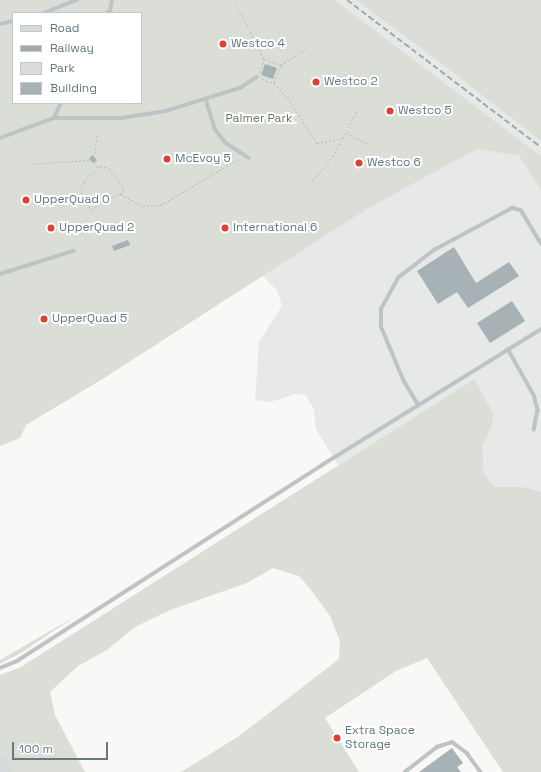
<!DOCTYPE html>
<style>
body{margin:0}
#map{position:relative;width:541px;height:772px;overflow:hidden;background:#f9f8f7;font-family:"Space Grotesk",sans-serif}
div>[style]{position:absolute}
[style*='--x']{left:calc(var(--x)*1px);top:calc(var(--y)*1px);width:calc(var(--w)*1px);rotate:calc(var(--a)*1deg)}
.built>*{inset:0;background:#e7e8e8}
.green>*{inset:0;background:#daded6}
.building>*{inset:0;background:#a7b2b6}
.path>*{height:1px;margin-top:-0.5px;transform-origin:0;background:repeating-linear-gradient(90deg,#b9bdbf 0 2px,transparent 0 4px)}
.lane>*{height:3.5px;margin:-1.75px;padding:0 1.75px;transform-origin:1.75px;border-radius:1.75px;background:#bec4c6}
.secondary>*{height:10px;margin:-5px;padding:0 5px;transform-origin:5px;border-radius:5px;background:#d4d9dc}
.rail>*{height:2px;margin-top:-1px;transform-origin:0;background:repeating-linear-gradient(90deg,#a0a9ad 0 6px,transparent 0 9px)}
.dots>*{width:11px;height:11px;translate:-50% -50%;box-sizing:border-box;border:2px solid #fff;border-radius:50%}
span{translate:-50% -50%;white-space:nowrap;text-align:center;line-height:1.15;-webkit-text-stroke:4px #fff;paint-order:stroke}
.poi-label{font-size:12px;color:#657980}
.left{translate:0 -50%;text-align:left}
.park-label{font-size:12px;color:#6a7964}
.legend{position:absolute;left:12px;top:12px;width:130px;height:92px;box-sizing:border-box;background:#fff;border:1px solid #c1c9cc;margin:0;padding:5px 7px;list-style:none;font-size:12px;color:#657980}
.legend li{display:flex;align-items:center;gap:8px;height:20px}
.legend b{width:20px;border:1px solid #c1c9cc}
.scale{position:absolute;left:12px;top:742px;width:96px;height:18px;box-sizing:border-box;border:2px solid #657980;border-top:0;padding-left:5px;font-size:12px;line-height:14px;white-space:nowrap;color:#657980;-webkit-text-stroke:3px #fff;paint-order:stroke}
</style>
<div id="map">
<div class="built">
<i style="clip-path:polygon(335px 0,356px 0,426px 52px,541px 141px,541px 156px)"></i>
<i style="clip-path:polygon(477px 149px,519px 156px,541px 190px,541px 492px,523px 487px,494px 487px,484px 473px,482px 447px,492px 426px,474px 379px,338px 465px,316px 429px,314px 410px,306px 395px,295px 394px,270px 402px,255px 400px,259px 342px,282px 306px,277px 290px,262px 276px,367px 209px)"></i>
</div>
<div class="green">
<i style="clip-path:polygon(evenodd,0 0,335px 0,541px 156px,541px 190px,519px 156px,477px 149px,367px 209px,101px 380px,26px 425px,20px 438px,0 446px,0 0,13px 13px,141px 13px,141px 103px,13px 103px,13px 13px)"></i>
<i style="clip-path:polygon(356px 0,541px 0,541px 141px,426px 52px)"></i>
<i style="clip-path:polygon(474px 379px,493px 413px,492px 426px,482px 447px,484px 473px,494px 487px,523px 487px,541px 492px,541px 772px,503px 772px,427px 658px,396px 671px,325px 718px,359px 772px,181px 772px,239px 736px,339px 659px,340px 641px,330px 616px,311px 590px,299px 576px,273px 568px,247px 583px,170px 610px,135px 627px,107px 650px,78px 666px,50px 692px,55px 715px,85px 772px,8px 772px,0 759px,0 675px,21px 667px)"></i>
<i style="clip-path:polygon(76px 616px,21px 653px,0 664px,0 660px)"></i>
</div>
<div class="building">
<i style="clip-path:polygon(265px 64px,277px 68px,273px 79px,261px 75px)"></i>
<i style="clip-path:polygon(92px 155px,97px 160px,93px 163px,89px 159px)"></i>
<i style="clip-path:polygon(128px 240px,130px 245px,114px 251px,112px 246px)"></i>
<i style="clip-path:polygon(454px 247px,476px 283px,509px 262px,519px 276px,468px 308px,457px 292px,438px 304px,417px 271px)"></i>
<i style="clip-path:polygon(512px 301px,525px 321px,490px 343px,477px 323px)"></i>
<i style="clip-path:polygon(452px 748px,463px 763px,457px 767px,461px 772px,419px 772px)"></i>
</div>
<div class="path">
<i style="--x:236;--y:3;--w:63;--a:63.4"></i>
<i style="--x:264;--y:59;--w:15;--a:110"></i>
<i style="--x:264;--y:59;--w:18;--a:19"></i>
<i style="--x:281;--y:65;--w:30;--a:-33"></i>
<i style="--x:262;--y:79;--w:13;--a:18"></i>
<i style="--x:274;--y:83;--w:24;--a:48"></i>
<i style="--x:290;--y:101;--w:50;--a:57.3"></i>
<i style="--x:317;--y:143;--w:27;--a:-10"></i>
<i style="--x:274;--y:82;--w:18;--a:-68"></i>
<i style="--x:347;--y:133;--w:24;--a:28"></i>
<i style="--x:94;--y:157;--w:22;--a:-82"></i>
<i style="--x:95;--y:162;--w:7;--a:74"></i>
<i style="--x:31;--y:164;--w:59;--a:-3.9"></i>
<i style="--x:100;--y:166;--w:9;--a:13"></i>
<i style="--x:109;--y:168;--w:26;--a:54"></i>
<i style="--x:124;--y:189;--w:6;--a:121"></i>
<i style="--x:121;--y:194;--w:20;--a:160"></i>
<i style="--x:102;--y:201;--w:13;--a:135"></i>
<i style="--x:93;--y:210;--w:12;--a:-138"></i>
<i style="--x:84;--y:202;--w:11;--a:-105"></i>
<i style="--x:81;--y:191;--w:10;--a:-73"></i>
<i style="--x:84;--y:181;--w:22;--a:-43"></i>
<i style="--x:312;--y:181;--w:33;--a:-50"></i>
<i style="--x:333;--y:156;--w:53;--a:-62"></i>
<i style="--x:121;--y:194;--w:25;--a:29"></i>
<i style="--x:143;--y:206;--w:18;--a:-3"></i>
<i style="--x:161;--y:205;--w:92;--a:-30.7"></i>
</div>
<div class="lane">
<i style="--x:44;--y:13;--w:35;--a:-22"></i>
<i style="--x:107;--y:13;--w:4;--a:-34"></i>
<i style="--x:110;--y:11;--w:11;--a:-80"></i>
<i style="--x:0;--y:24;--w:13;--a:-13"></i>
<i style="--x:206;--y:99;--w:31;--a:73"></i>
<i style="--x:215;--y:129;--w:18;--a:52"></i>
<i style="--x:226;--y:143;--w:27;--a:33"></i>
<i style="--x:54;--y:118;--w:17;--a:-65"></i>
<i style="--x:0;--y:138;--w:58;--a:-20.3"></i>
<i style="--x:54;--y:118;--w:67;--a:0"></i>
<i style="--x:121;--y:118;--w:46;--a:-8.8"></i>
<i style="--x:166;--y:111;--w:77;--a:-17.3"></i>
<i style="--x:240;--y:88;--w:20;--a:-33"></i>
<i style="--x:0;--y:274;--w:77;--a:-17.5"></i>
<i style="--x:508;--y:349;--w:53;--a:60.5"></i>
<i style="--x:534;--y:395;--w:16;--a:75"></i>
<i style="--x:538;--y:410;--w:20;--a:101"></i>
<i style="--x:418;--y:405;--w:27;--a:-121"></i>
<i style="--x:404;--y:382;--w:60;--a:-112.7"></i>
<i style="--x:381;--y:327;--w:18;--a:-90"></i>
<i style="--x:381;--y:309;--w:35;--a:-61"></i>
<i style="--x:398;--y:278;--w:46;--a:-37.9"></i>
<i style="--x:434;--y:250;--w:89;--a:-28.3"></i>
<i style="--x:512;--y:208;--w:9;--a:13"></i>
<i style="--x:521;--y:210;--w:39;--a:59"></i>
<i style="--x:0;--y:668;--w:18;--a:-22"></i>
<i style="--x:17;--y:661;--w:363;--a:-32.7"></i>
<i style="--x:322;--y:465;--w:258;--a:-31.8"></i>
<i style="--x:405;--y:772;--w:41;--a:-38"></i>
<i style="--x:437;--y:747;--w:16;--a:-18"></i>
<i style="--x:452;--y:742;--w:19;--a:36"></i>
<i style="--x:467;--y:753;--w:24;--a:54"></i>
</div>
<div class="secondary">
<i style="--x:0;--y:761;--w:13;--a:61"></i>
</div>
<div class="rail">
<i style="--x:347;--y:0;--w:243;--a:37.2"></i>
</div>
<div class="dots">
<i style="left:223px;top:44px;background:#de4032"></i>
<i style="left:316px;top:82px;background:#de4032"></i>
<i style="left:390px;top:111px;background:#de4032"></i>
<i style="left:167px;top:159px;background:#de4032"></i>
<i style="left:359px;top:163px;background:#de4032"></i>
<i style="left:26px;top:200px;background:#de4032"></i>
<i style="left:51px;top:228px;background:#de4032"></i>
<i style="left:225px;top:228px;background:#de4032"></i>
<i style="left:44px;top:319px;background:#de4032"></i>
<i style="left:337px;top:738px;background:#de4032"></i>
</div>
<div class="poi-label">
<span class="left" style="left:231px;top:44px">Westco 4</span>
<span class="left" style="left:324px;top:82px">Westco 2</span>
<span class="left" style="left:398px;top:111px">Westco 5</span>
<span class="left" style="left:175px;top:159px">McEvoy 5</span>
<span class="left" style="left:367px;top:163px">Westco 6</span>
<span class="left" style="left:34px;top:200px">UpperQuad 0</span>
<span class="left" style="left:59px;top:228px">UpperQuad 2</span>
<span class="left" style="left:233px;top:228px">International 6</span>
<span class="left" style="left:52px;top:319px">UpperQuad 5</span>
<span class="left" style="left:345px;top:738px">Extra Space<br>Storage</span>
</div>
<div class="park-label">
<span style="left:259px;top:119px">Palmer Park</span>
</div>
<ul class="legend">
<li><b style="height:5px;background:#d4d9dc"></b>Road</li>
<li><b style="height:5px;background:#a0a9ad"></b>Railway</li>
<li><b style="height:11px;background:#daded6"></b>Park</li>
<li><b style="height:11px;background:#a7b2b6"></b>Building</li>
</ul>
<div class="scale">100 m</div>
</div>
